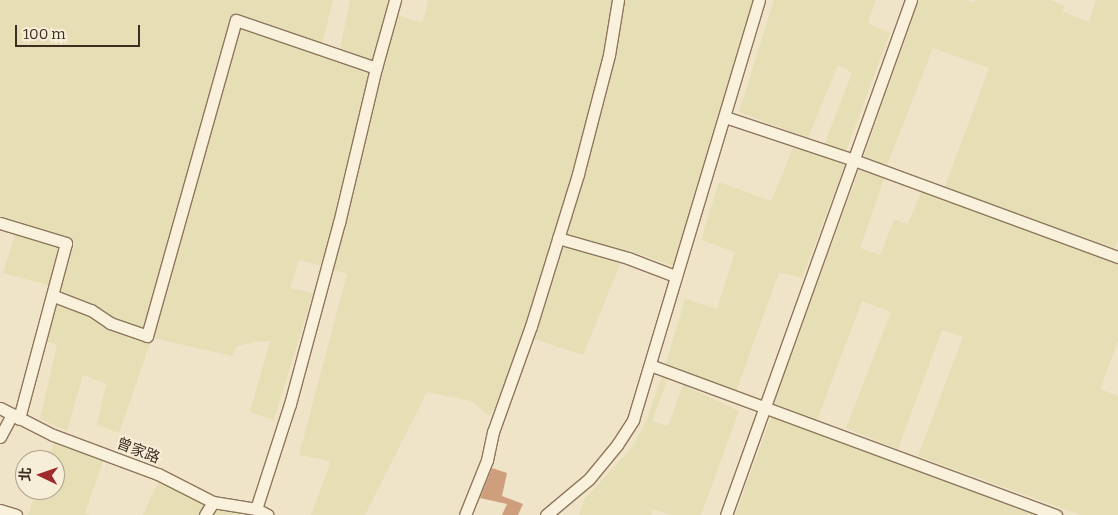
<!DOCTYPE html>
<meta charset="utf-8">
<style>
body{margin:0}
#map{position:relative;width:1118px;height:515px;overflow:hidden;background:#f0e4c8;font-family:Bitter,"Noto Sans TC",serif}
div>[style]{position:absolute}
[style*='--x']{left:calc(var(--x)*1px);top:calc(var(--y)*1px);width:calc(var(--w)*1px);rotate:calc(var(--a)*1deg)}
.farmland>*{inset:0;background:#e6deb5}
.building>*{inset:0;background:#cf9f7d}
.roads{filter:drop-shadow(1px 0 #8d765c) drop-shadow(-1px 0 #8d765c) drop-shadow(0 1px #8d765c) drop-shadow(0 -1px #8d765c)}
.minor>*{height:11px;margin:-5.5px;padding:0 5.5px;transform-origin:5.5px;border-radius:5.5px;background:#faf1dc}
span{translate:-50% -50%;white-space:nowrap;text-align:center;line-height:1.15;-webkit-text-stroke:4px #f7eed8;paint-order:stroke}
.street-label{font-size:15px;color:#3d2e20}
.north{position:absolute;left:15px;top:450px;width:50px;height:50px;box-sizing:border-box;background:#f7eed8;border:1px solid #ada18e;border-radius:50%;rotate:273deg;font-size:14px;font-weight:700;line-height:20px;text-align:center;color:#3d2e20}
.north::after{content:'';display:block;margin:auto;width:18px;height:22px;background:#9e2a2b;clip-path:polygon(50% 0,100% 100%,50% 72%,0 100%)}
.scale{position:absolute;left:15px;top:25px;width:125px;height:22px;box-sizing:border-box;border:2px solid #3d2e20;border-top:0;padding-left:6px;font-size:15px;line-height:18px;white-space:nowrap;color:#3d2e20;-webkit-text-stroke:4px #f7eed8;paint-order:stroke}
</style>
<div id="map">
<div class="farmland">
<i style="clip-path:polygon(0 0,333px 0,319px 56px,371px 73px,322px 266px,299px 260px,290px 288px,313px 293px,274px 420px,250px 412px,270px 341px,261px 341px,237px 346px,233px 356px,152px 338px,119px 433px,97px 425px,106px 384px,83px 375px,67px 431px,40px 419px,57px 345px,39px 339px,55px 287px,3px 273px,19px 221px,0 216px)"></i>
<i style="clip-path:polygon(350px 0,393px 0,375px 63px,340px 51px)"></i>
<i style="clip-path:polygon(428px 0,754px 0,674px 266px,628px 250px,623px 257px,583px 355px,528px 337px,490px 416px,471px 401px,427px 392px,365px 515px,311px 515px,331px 461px,299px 455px,347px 274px,334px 270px,397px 15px,423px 23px)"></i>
<i style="clip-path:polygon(774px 0,876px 0,868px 23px,890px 33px,846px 151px,824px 145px,852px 73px,838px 65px,808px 138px,739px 112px)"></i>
<i style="clip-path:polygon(919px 0,967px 0,974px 3px,976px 0,1050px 0,1064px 6px,1063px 12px,1089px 22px,1096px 0,1118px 0,1118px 239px,1115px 248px,944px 189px,989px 68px,933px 48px,886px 168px,864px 156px)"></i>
<i style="clip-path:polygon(794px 146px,845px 165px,802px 278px,779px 272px,736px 392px,665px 367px,685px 299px,717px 309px,735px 252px,701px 240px,719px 182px,771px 201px)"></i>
<i style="clip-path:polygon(860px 168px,884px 179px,860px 248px,880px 255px,894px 220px,908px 224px,922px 190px,1118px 261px,1118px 341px,1100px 389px,1118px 396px,1118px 515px,1081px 515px,918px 456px,963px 337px,942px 330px,898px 449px,846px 428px,891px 312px,862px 301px,817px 420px,773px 404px)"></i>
<i style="clip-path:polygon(662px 376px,668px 378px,652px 421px,668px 426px,683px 385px,739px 411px,701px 515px,670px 515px,653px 509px,651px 515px,579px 515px,584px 500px,633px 446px,647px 419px)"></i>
<i style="clip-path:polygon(772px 415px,1048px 515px,735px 515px)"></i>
<i style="clip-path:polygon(55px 440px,104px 458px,85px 513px,90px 515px,28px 515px,37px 490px,55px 490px,55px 460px,48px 460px)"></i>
<i style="clip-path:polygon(158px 482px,196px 499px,241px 515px,143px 515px)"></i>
</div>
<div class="building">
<i style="clip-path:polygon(492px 468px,507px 473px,502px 496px,523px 504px,518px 515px,502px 515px,507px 504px,480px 498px)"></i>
</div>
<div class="roads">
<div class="minor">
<i style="--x:725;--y:117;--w:136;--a:18.4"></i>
<i style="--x:854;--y:160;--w:281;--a:20.2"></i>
<i style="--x:0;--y:223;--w:69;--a:16.9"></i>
<i style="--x:66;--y:243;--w:182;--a:105"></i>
<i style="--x:558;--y:238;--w:73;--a:15.9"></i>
<i style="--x:628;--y:258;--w:50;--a:21"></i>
<i style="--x:54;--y:296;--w:40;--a:21"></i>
<i style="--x:91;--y:310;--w:23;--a:34"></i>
<i style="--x:110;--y:323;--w:39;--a:19"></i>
<i style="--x:147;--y:336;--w:328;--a:-74.3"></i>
<i style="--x:236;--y:20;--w:148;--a:18.9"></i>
<i style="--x:650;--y:365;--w:433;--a:20.3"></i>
<i style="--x:0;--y:408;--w:59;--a:27"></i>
<i style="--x:53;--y:435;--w:112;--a:20.4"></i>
<i style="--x:158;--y:474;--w:62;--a:27"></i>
<i style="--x:213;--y:502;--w:44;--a:9.2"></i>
<i style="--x:256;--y:509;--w:13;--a:27"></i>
<i style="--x:0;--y:437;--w:26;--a:-62"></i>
<i style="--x:256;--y:509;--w:110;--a:-72.1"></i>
<i style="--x:290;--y:404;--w:188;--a:-74.9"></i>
<i style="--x:339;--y:223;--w:159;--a:-76.6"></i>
<i style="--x:376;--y:68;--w:71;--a:-74.4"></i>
<i style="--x:0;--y:510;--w:17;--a:17"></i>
<i style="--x:205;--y:515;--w:15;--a:-58"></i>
<i style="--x:465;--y:515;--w:59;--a:-68.2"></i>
<i style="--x:487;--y:460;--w:29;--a:-78"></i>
<i style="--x:493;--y:432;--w:113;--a:-70.3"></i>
<i style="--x:531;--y:326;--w:159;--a:-72.8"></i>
<i style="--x:578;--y:174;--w:123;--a:-75.4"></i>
<i style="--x:609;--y:55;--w:56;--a:-80.7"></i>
<i style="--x:546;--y:515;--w:56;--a:-39.9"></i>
<i style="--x:589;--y:479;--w:44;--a:-50.5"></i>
<i style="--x:617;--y:445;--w:30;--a:-57"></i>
<i style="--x:633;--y:420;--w:438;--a:-73.3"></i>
<i style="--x:726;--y:515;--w:547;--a:-70.24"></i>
</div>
</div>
<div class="street-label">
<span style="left:138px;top:451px;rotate:21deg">曾家路</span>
</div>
<div class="north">北</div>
<div class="scale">100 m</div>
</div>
